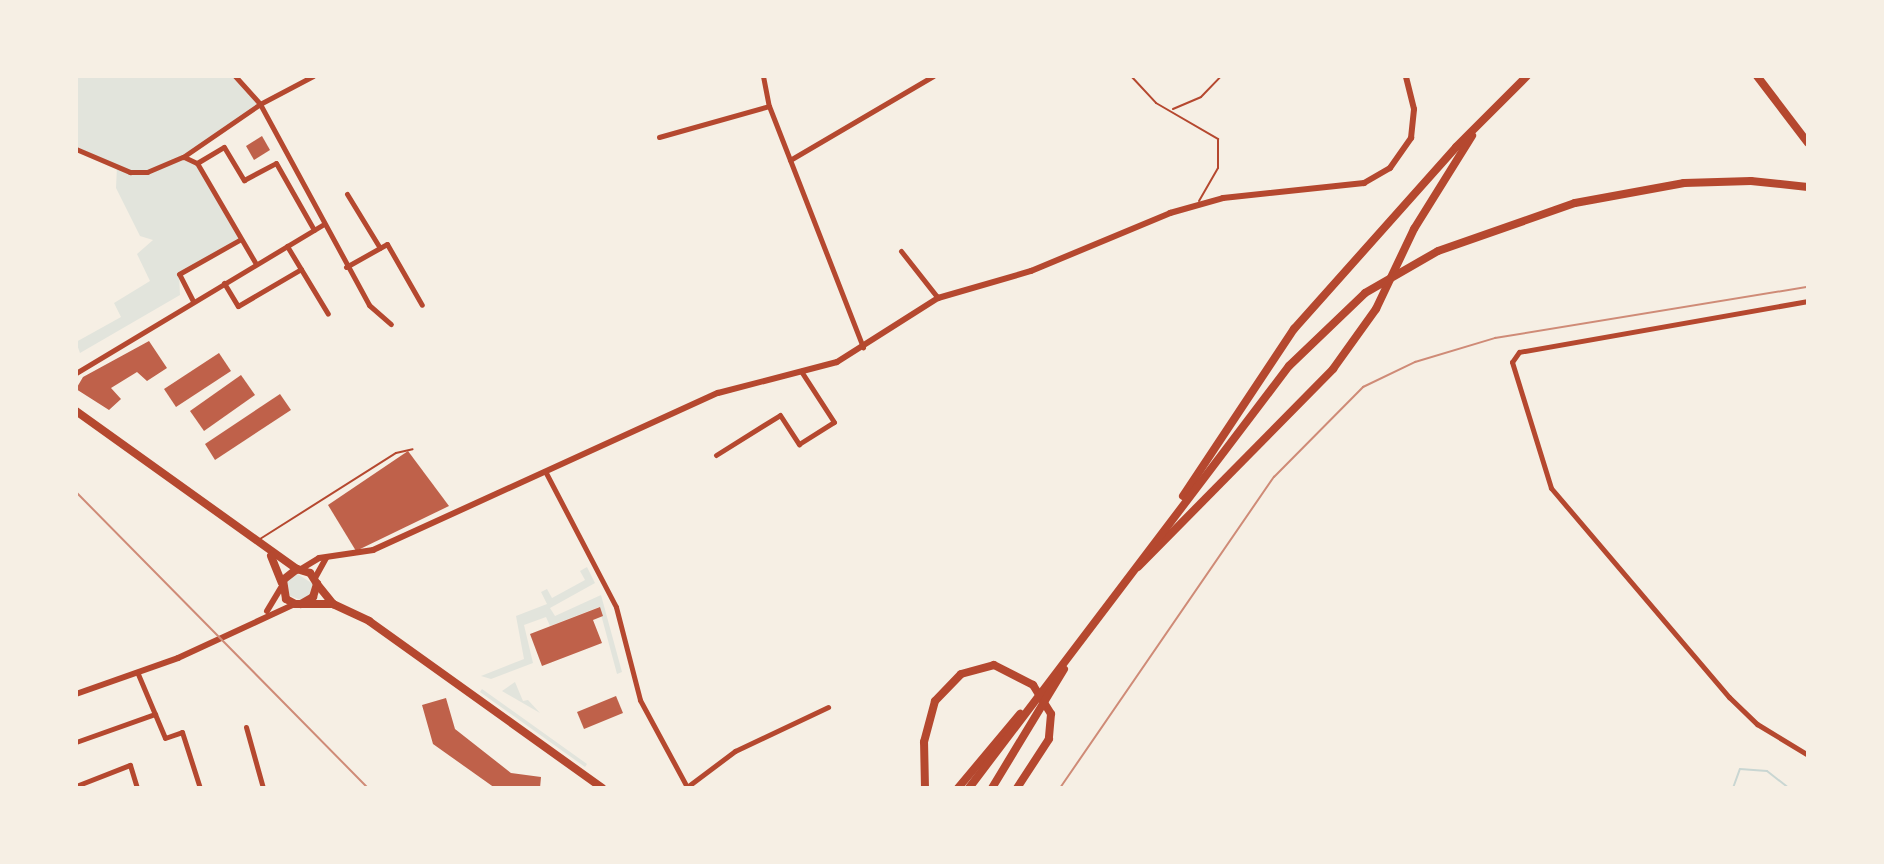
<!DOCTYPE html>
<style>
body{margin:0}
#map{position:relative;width:1884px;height:864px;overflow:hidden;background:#f6efe4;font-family:Jost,sans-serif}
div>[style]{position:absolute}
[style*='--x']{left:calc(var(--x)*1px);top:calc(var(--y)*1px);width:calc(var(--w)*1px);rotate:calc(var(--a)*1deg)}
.green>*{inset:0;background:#e2e4dc}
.stream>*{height:2px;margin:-1px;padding:0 1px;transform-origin:1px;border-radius:1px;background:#c9d6d2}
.building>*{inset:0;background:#bf614a}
.service>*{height:2px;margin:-1px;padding:0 1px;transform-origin:1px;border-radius:1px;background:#b5482f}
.minor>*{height:5px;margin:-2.5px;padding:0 2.5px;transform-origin:2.5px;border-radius:2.5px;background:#b5482f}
.tertiary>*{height:6px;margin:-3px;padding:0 3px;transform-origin:3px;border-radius:3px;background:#b5482f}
.primary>*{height:8px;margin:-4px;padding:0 4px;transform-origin:4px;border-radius:4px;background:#b5482f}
.trunk>*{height:8px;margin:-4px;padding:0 4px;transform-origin:4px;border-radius:4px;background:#b5482f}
.rail>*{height:2px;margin:-1px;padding:0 1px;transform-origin:1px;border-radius:1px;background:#cf8b77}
span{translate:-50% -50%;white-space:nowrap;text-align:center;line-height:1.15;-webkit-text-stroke:8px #f6efe4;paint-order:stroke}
.frame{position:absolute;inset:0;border:78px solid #f6efe4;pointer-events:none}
</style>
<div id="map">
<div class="green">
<i style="clip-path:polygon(76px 76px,235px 76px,260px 104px,184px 156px,197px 163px,241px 239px,179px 274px,180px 295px,80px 353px,76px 342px,121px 317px,114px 303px,150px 281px,137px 254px,153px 240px,140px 236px,116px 188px,117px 166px,76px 149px)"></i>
<i style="clip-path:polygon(587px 567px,595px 583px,550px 608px,555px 616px,601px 595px,622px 672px,617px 674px,599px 607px,550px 626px,546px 617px,524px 625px,533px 663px,491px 679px,481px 676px,524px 659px,516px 616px,547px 604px,541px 592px,547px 589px,552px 598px,585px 580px,580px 571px)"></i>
<i style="clip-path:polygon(296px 573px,313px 584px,309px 596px,301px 600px,288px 595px,287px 581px)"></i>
<i style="clip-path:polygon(515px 682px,523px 701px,528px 700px,540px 713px,502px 691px)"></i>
<i style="clip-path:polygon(482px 689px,587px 764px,585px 767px,480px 692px)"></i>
</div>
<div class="stream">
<i style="--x:1733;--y:788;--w:20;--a:-70"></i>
<i style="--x:1740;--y:769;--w:27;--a:4"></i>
<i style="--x:1767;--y:771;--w:28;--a:38"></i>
</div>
<div class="building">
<i style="clip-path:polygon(262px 136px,270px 150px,254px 160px,246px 146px)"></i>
<i style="clip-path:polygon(149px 341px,167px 368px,147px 381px,137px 372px,111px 388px,121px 399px,109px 410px,76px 389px,83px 377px)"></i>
<i style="clip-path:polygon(219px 353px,231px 371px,176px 407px,164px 389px)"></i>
<i style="clip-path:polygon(241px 375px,255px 395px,204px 431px,190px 411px)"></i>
<i style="clip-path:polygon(280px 394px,291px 410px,215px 460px,205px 444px)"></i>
<i style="clip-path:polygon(408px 451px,449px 506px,356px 551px,328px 505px)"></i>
<i style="clip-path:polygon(600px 607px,603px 616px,593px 620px,602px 643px,542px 666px,530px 634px)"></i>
<i style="clip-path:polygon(616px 696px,623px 713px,584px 729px,577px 712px)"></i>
<i style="clip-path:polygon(446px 698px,455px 729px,511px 773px,541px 777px,540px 788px,495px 788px,433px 744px,422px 705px)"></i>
</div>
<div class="service">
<i style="--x:1131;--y:76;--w:37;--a:47"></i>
<i style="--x:1156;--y:103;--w:72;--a:30.1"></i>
<i style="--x:1218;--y:139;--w:29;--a:90"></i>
<i style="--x:1218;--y:168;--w:38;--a:120"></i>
<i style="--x:1173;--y:109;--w:30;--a:-23"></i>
<i style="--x:1201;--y:97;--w:29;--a:-46"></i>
<i style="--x:260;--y:539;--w:161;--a:-32.3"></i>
<i style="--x:396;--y:453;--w:17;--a:-13"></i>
</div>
<div class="minor">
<i style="--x:235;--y:76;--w:38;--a:48"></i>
<i style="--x:260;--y:104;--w:229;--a:61.5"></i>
<i style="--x:369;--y:305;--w:29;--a:41"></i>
<i style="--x:763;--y:76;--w:31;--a:79"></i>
<i style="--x:769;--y:106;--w:259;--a:68.7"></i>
<i style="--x:659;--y:137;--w:114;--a:-15.7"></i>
<i style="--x:76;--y:149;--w:59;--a:23.1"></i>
<i style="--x:130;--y:172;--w:17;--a:0"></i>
<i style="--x:147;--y:172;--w:39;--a:-23"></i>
<i style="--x:183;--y:157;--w:93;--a:-34.5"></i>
<i style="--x:260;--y:104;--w:60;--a:-27.8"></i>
<i style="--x:184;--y:157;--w:14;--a:25"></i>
<i style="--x:197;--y:163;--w:117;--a:59.7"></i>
<i style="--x:790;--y:160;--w:166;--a:-30.4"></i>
<i style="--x:197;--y:163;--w:31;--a:-31"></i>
<i style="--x:224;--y:147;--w:39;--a:59"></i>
<i style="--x:244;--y:180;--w:36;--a:-28"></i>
<i style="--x:276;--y:163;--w:77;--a:60.4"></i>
<i style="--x:347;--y:194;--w:63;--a:58.6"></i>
<i style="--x:287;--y:246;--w:79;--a:58.9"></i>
<i style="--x:901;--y:251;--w:60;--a:51.8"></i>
<i style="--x:346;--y:267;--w:47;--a:-29.3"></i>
<i style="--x:387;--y:244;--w:70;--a:60.2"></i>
<i style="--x:224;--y:283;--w:27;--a:59"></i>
<i style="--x:238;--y:306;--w:73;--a:-30.4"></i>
<i style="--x:193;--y:301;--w:30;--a:-117"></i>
<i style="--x:179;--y:274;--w:71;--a:-29.4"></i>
<i style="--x:1808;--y:301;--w:293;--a:170"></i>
<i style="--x:1519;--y:352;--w:12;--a:125"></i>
<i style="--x:1512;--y:362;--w:132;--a:72.8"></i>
<i style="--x:1551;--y:488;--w:275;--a:49.6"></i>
<i style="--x:1729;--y:697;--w:39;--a:44"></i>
<i style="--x:1757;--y:724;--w:60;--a:31.3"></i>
<i style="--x:76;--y:373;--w:289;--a:-31"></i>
<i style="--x:716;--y:455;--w:75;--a:-32"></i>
<i style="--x:780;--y:415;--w:35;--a:57"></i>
<i style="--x:799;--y:444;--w:41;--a:-32.2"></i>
<i style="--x:834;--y:422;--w:61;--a:-122.9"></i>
<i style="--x:545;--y:471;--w:153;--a:62.4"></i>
<i style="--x:616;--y:607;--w:96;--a:75.5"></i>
<i style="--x:640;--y:700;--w:99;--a:61.6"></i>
<i style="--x:138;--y:674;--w:69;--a:67.1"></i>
<i style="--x:165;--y:738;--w:18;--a:-19"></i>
<i style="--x:182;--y:732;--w:59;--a:72.2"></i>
<i style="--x:246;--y:727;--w:63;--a:74.4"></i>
<i style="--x:76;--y:742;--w:84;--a:-19.5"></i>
<i style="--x:76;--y:786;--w:58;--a:-21.3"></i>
<i style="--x:130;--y:765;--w:24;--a:73"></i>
<i style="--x:687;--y:787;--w:60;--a:-36.9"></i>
<i style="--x:735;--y:751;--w:103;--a:-25.3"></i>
</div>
<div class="tertiary">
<i style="--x:301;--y:569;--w:21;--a:-31"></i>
<i style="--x:319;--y:558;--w:55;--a:-8.4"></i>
<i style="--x:373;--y:550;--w:379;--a:-24.5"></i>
<i style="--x:718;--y:393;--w:123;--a:-14.6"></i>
<i style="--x:837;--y:362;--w:120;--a:-32.4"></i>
<i style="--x:938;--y:298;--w:97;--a:-16.2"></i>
<i style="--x:1031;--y:271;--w:151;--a:-22.6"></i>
<i style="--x:1170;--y:213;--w:55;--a:-15.8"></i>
<i style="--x:1223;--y:198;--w:142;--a:-6.1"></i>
<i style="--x:1364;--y:183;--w:30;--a:-30"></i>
<i style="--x:1390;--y:168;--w:37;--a:-55"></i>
<i style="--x:1411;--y:138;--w:29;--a:-84"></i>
<i style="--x:1414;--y:109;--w:34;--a:-104"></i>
<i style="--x:315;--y:578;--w:23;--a:-61"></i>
<i style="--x:267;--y:611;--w:27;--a:-59"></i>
<i style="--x:76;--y:694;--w:108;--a:-19.4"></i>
<i style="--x:178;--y:658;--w:129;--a:-24.8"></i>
</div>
<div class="primary">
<i style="--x:76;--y:411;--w:272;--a:35.6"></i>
<i style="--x:271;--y:556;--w:29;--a:68"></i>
<i style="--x:317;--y:584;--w:26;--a:51"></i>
<i style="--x:333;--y:604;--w:40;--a:25"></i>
<i style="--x:369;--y:621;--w:287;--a:35.6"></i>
<i style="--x:301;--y:604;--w:14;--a:-30"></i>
<i style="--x:313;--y:597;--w:14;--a:-73"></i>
<i style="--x:317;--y:584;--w:13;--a:-122"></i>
<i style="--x:310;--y:573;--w:14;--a:-163"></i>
<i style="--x:297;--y:569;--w:18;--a:142"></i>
<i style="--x:283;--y:580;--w:19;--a:81"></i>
<i style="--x:286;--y:599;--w:10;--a:29"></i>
<i style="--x:295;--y:604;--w:38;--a:0"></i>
</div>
<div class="trunk">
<i style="--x:1757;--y:76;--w:84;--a:52.7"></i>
<i style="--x:1183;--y:496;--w:201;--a:-56.4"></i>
<i style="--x:1294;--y:329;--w:244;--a:-48.3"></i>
<i style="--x:1456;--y:147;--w:100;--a:-45"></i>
<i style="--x:1138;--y:567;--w:278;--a:-45.4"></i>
<i style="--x:1333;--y:369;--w:74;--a:-54.4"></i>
<i style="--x:1376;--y:309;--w:89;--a:-64.6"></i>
<i style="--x:1414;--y:229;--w:110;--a:-58.1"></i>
<i style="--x:925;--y:788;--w:46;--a:-91.2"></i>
<i style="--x:924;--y:742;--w:42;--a:-75"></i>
<i style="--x:935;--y:701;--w:37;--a:-46"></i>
<i style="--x:961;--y:674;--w:34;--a:-15"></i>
<i style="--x:994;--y:665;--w:44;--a:27.1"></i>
<i style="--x:1033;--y:685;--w:34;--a:58"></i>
<i style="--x:1051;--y:714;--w:25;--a:95"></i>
<i style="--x:1049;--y:739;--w:59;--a:123.1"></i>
<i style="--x:958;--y:788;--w:97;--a:-50"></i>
<i style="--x:969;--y:788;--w:530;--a:-52.83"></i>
<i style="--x:1289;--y:366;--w:105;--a:-43.8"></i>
<i style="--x:1365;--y:293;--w:84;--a:-29.9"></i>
<i style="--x:1438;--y:251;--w:145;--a:-19.3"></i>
<i style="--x:1575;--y:203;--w:111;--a:-10.4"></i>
<i style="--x:1684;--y:183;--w:67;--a:-1.7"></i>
<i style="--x:1751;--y:181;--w:57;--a:6"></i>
<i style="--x:992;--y:788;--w:139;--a:-58.8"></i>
</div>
<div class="rail">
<i style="--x:76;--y:492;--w:416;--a:45.4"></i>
<i style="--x:1060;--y:788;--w:378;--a:-55.5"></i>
<i style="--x:1274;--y:477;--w:127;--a:-45.3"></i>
<i style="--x:1363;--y:387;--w:58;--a:-25.7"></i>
<i style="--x:1415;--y:362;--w:84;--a:-16.7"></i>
<i style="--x:1495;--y:338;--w:317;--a:-9.3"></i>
</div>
<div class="frame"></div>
</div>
